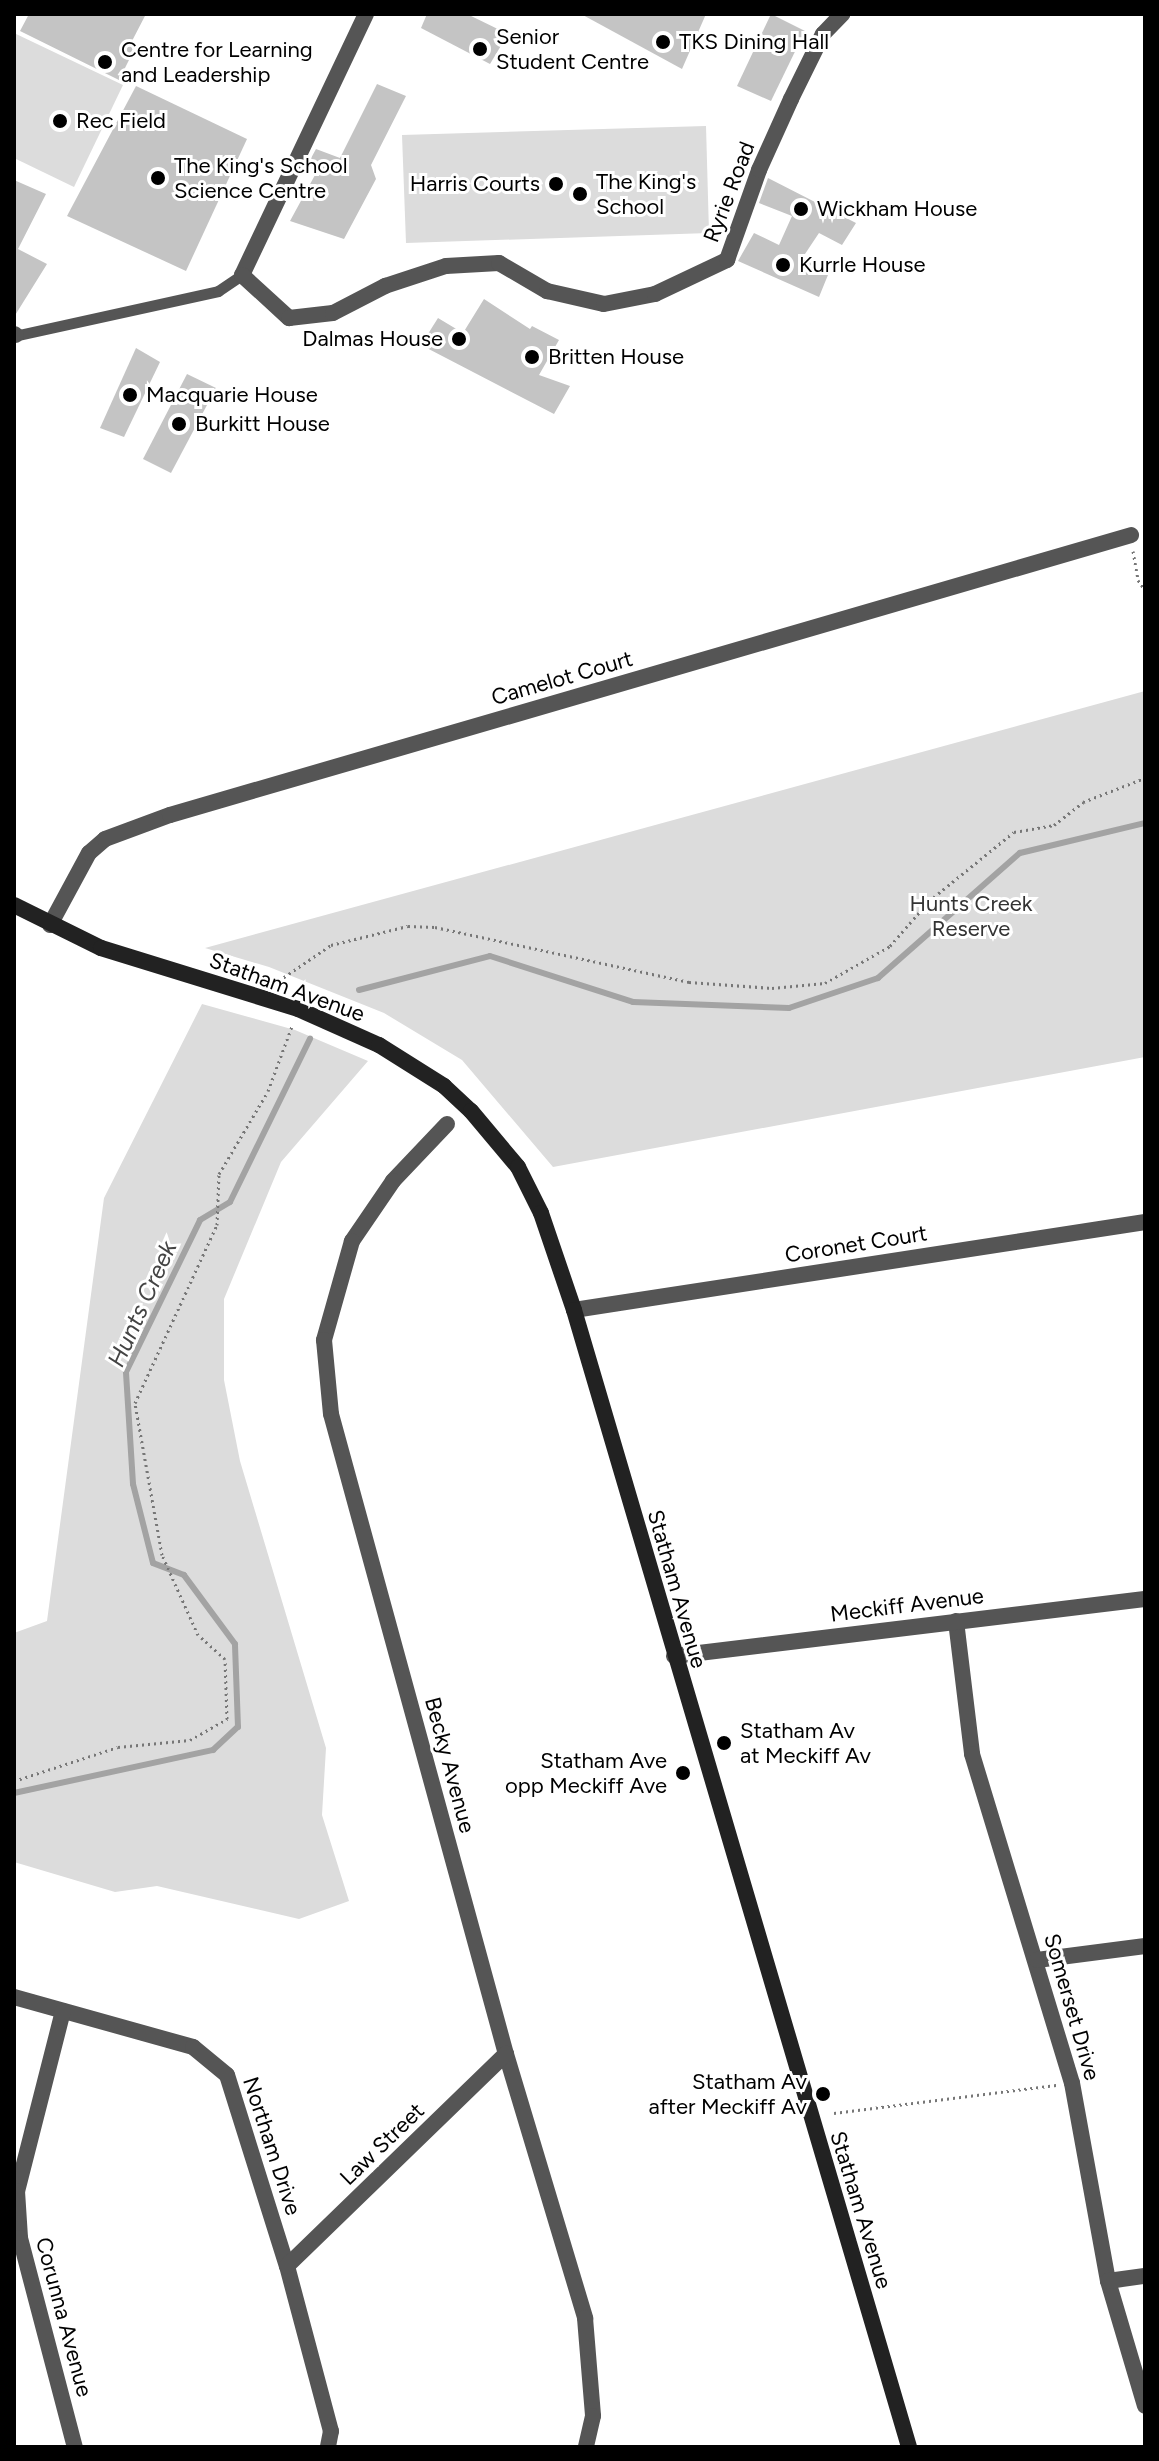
<!DOCTYPE html>
<style>
body{margin:0}
#map{position:relative;width:1159px;height:2461px;overflow:hidden;background:#fff;font-family:Figtree,sans-serif}
div>[style]{position:absolute}
[style*='--x']{left:calc(var(--x)*1px);top:calc(var(--y)*1px);width:calc(var(--w)*1px);rotate:calc(var(--a)*1deg)}
.green>*{inset:0;background:#dcdcdc}
.stream>*{height:6px;margin:-3px;padding:0 3px;transform-origin:3px;border-radius:3px;background:#a3a3a3}
.building>*{inset:0;background:#c4c4c4}
.path>*{height:3px;margin-top:-1.5px;transform-origin:0;background:repeating-linear-gradient(90deg,#777 0 2px,transparent 0 6px)}
.lane>*{height:11px;margin:-5.5px;padding:0 5.5px;transform-origin:5.5px;border-radius:5.5px;background:#555}
.street>*{height:16px;margin:-8px;padding:0 8px;transform-origin:8px;border-radius:8px;background:#555}
.secondary>*{height:16px;margin:-8px;padding:0 8px;transform-origin:8px;border-radius:8px;background:#222}
.dots>*{width:22px;height:22px;translate:-50% -50%;box-sizing:border-box;border:4px solid #fff;border-radius:50%}
span{translate:-50% -50%;white-space:nowrap;text-align:center;line-height:1.15;-webkit-text-stroke:6px #fff;paint-order:stroke}
.poi-label{font-size:22px;color:#000}
.left{translate:0 -50%;text-align:left}
.right{translate:-100% -50%;text-align:right}
.street-label{font-size:22px;color:#000}
.park-label{font-size:22px;color:#333}
.water-label{font-size:24px;color:#444;font-style:italic}
.frame{position:absolute;inset:0;border:16px solid #000;pointer-events:none}
</style>
<div id="map">
<div class="green">
<i style="clip-path:polygon(14px 33px,123px 85px,74px 187px,14px 158px)"></i>
<i style="clip-path:polygon(706px 126px,709px 233px,406px 243px,402px 135px)"></i>
<i style="clip-path:polygon(1145px 691px,1145px 1057px,553px 1167px,462px 1060px,384px 1013px,269px 967px,205px 948px)"></i>
<i style="clip-path:polygon(202px 1004px,295px 1030px,368px 1061px,281px 1162px,224px 1299px,224px 1380px,240px 1461px,326px 1748px,322px 1815px,349px 1901px,299px 1919px,157px 1886px,115px 1892px,14px 1862px,14px 1633px,47px 1621px,104px 1198px)"></i>
</div>
<div class="stream">
<i style="--x:359;--y:990;--w:135;--a:-14.5"></i>
<i style="--x:490;--y:956;--w:150;--a:17.8"></i>
<i style="--x:633;--y:1002;--w:156;--a:2.2"></i>
<i style="--x:789;--y:1008;--w:94;--a:-18.6"></i>
<i style="--x:878;--y:978;--w:189;--a:-41.4"></i>
<i style="--x:1020;--y:853;--w:129;--a:-13.5"></i>
<i style="--x:14;--y:1793;--w:204;--a:-12.2"></i>
<i style="--x:213;--y:1750;--w:34;--a:-43"></i>
<i style="--x:238;--y:1727;--w:83;--a:-92.1"></i>
<i style="--x:235;--y:1644;--w:86;--a:-126.5"></i>
<i style="--x:184;--y:1575;--w:33;--a:-159"></i>
<i style="--x:153;--y:1563;--w:81;--a:-104.2"></i>
<i style="--x:133;--y:1484;--w:112;--a:-93.6"></i>
<i style="--x:126;--y:1372;--w:169;--a:-64"></i>
<i style="--x:200;--y:1220;--w:35;--a:-31"></i>
<i style="--x:230;--y:1202;--w:182;--a:-63.9"></i>
</div>
<div class="building">
<i style="clip-path:polygon(29px 14px,146px 14px,132px 41px,137px 44px,119px 80px,20px 31px)"></i>
<i style="clip-path:polygon(427px 14px,467px 14px,508px 34px,490px 64px,421px 28px)"></i>
<i style="clip-path:polygon(581px 14px,706px 14px,682px 69px)"></i>
<i style="clip-path:polygon(771px 14px,805px 31px,771px 101px,737px 86px)"></i>
<i style="clip-path:polygon(377px 84px,406px 96px,371px 165px,376px 179px,344px 239px,290px 221px,315px 175px,304px 171px,316px 149px,340px 158px)"></i>
<i style="clip-path:polygon(136px 86px,247px 139px,186px 271px,67px 216px)"></i>
<i style="clip-path:polygon(768px 178px,856px 223px,842px 245px,819px 233px,803px 257px,830px 270px,819px 297px,738px 261px,754px 233px,779px 245px,792px 216px,759px 203px)"></i>
<i style="clip-path:polygon(14px 180px,46px 194px,18px 249px,47px 264px,14px 317px)"></i>
<i style="clip-path:polygon(484px 299px,530px 329px,532px 326px,559px 340px,539px 375px,570px 386px,554px 414px,421px 345px,438px 318px,463px 333px)"></i>
<i style="clip-path:polygon(136px 348px,160px 362px,124px 437px,100px 428px)"></i>
<i style="clip-path:polygon(187px 374px,216px 388px,171px 473px,143px 459px)"></i>
</div>
<div class="path">
<i style="--x:1133;--y:551;--w:29;--a:80"></i>
<i style="--x:1138;--y:580;--w:12;--a:55"></i>
<i style="--x:274;--y:984;--w:69;--a:-34.4"></i>
<i style="--x:331;--y:945;--w:79;--a:-13.9"></i>
<i style="--x:408;--y:926;--w:27;--a:2"></i>
<i style="--x:435;--y:927;--w:260;--a:12.2"></i>
<i style="--x:689;--y:982;--w:83;--a:4.1"></i>
<i style="--x:772;--y:988;--w:53;--a:-5.4"></i>
<i style="--x:825;--y:983;--w:75;--a:-29.6"></i>
<i style="--x:890;--y:946;--w:60;--a:-49.1"></i>
<i style="--x:929;--y:901;--w:109;--a:-39.1"></i>
<i style="--x:1014;--y:832;--w:41;--a:-9.9"></i>
<i style="--x:1054;--y:825;--w:37;--a:-38"></i>
<i style="--x:1083;--y:802;--w:66;--a:-21.2"></i>
<i style="--x:14;--y:1781;--w:109;--a:-18.1"></i>
<i style="--x:118;--y:1747;--w:72;--a:-5.6"></i>
<i style="--x:190;--y:1740;--w:43;--a:-29.6"></i>
<i style="--x:227;--y:1719;--w:60;--a:-91.9"></i>
<i style="--x:225;--y:1659;--w:36;--a:-138"></i>
<i style="--x:198;--y:1635;--w:88;--a:-114.2"></i>
<i style="--x:162;--y:1555;--w:154;--a:-100.1"></i>
<i style="--x:135;--y:1403;--w:196;--a:-65.3"></i>
<i style="--x:217;--y:1225;--w:51;--a:-87.8"></i>
<i style="--x:219;--y:1174;--w:96;--a:-59.4"></i>
<i style="--x:268;--y:1091;--w:69;--a:-69.7"></i>
<i style="--x:834;--y:2113;--w:224;--a:-7.2"></i>
</div>
<div class="lane">
<i style="--x:14;--y:336;--w:209;--a:-12.4"></i>
<i style="--x:218;--y:291;--w:29;--a:-34"></i>
</div>
<div class="street">
<i style="--x:366;--y:14;--w:289;--a:115.4"></i>
<i style="--x:242;--y:275;--w:64;--a:42.5"></i>
<i style="--x:289;--y:318;--w:44;--a:-6.5"></i>
<i style="--x:333;--y:313;--w:59;--a:-27.4"></i>
<i style="--x:385;--y:286;--w:64;--a:-18.2"></i>
<i style="--x:446;--y:266;--w:53;--a:-3.2"></i>
<i style="--x:499;--y:263;--w:56;--a:30.3"></i>
<i style="--x:547;--y:291;--w:58;--a:12.8"></i>
<i style="--x:604;--y:304;--w:52;--a:-11.1"></i>
<i style="--x:655;--y:294;--w:80;--a:-25.3"></i>
<i style="--x:727;--y:260;--w:96;--a:-70.4"></i>
<i style="--x:759;--y:170;--w:78;--a:-65.7"></i>
<i style="--x:791;--y:99;--w:72;--a:-63.8"></i>
<i style="--x:823;--y:34;--w:28;--a:-46"></i>
<i style="--x:14;--y:334;--w:2;--a:27"></i>
<i style="--x:50;--y:925;--w:82;--a:-61.6"></i>
<i style="--x:89;--y:853;--w:21;--a:-41"></i>
<i style="--x:105;--y:839;--w:69;--a:-20.3"></i>
<i style="--x:170;--y:815;--w:1001;--a:-16.24"></i>
<i style="--x:447;--y:1124;--w:79;--a:133.5"></i>
<i style="--x:393;--y:1181;--w:73;--a:124.3"></i>
<i style="--x:352;--y:1241;--w:103;--a:105.8"></i>
<i style="--x:324;--y:1340;--w:74;--a:84.6"></i>
<i style="--x:331;--y:1414;--w:663;--a:74.71"></i>
<i style="--x:506;--y:2054;--w:276;--a:73.3"></i>
<i style="--x:585;--y:2318;--w:98;--a:85.3"></i>
<i style="--x:593;--y:2416;--w:32;--a:103"></i>
<i style="--x:574;--y:1310;--w:578;--a:-8.76"></i>
<i style="--x:956;--y:1621;--w:134;--a:83.1"></i>
<i style="--x:972;--y:1754;--w:344;--a:73.1"></i>
<i style="--x:1072;--y:2083;--w:201;--a:79.7"></i>
<i style="--x:1108;--y:2281;--w:130;--a:73.5"></i>
<i style="--x:674;--y:1656;--w:474;--a:-6.9"></i>
<i style="--x:1037;--y:1960;--w:109;--a:-7.4"></i>
<i style="--x:14;--y:1997;--w:186;--a:15.6"></i>
<i style="--x:193;--y:2047;--w:44;--a:39.5"></i>
<i style="--x:227;--y:2075;--w:200;--a:72.6"></i>
<i style="--x:287;--y:2266;--w:171;--a:75.1"></i>
<i style="--x:331;--y:2431;--w:16;--a:101"></i>
<i style="--x:63;--y:2011;--w:186;--a:104.3"></i>
<i style="--x:17;--y:2191;--w:47;--a:86.3"></i>
<i style="--x:20;--y:2238;--w:216;--a:75.3"></i>
<i style="--x:287;--y:2266;--w:305;--a:-44.1"></i>
<i style="--x:1108;--y:2281;--w:37;--a:-8"></i>
</div>
<div class="secondary">
<i style="--x:14;--y:905;--w:97;--a:26.3"></i>
<i style="--x:101;--y:948;--w:206;--a:17.2"></i>
<i style="--x:298;--y:1009;--w:89;--a:24"></i>
<i style="--x:379;--y:1045;--w:77;--a:32.2"></i>
<i style="--x:444;--y:1086;--w:37;--a:43"></i>
<i style="--x:471;--y:1111;--w:73;--a:50"></i>
<i style="--x:518;--y:1167;--w:51;--a:63.4"></i>
<i style="--x:541;--y:1213;--w:102;--a:71.2"></i>
<i style="--x:574;--y:1310;--w:1185;--a:73.58"></i>
</div>
<div class="dots">
<i style="left:663px;top:42px;background:#000"></i>
<i style="left:480px;top:49px;background:#000"></i>
<i style="left:105px;top:62px;background:#000"></i>
<i style="left:60px;top:121px;background:#000"></i>
<i style="left:158px;top:178px;background:#000"></i>
<i style="left:556px;top:184px;background:#000"></i>
<i style="left:580px;top:194px;background:#000"></i>
<i style="left:801px;top:209px;background:#000"></i>
<i style="left:783px;top:265px;background:#000"></i>
<i style="left:459px;top:339px;background:#000"></i>
<i style="left:532px;top:357px;background:#000"></i>
<i style="left:130px;top:395px;background:#000"></i>
<i style="left:179px;top:424px;background:#000"></i>
<i style="left:724px;top:1743px;background:#000"></i>
<i style="left:683px;top:1773px;background:#000"></i>
<i style="left:823px;top:2094px;background:#000"></i>
</div>
<div class="poi-label">
<span class="left" style="left:496px;top:49px">Senior<br>Student Centre</span>
<span class="left" style="left:679px;top:42px">TKS Dining Hall</span>
<span class="left" style="left:121px;top:62px">Centre for Learning<br>and Leadership</span>
<span class="left" style="left:76px;top:121px">Rec Field</span>
<span class="left" style="left:174px;top:178px">The King's School<br>Science Centre</span>
<span class="left" style="left:596px;top:194px">The King's<br>School</span>
<span class="right" style="left:540px;top:184px">Harris Courts</span>
<span class="left" style="left:817px;top:209px">Wickham House</span>
<span class="left" style="left:799px;top:265px">Kurrle House</span>
<span class="right" style="left:443px;top:339px">Dalmas House</span>
<span class="left" style="left:548px;top:357px">Britten House</span>
<span class="left" style="left:146px;top:395px">Macquarie House</span>
<span class="left" style="left:195px;top:424px">Burkitt House</span>
<span class="left" style="left:740px;top:1743px">Statham Av<br>at Meckiff Av</span>
<span class="right" style="left:667px;top:1773px">Statham Ave<br>opp Meckiff Ave</span>
<span class="right" style="left:807px;top:2094px">Statham Av<br>after Meckiff Av</span>
</div>
<div class="street-label">
<span style="left:729px;top:192px;rotate:-69deg">Ryrie Road</span>
<span style="left:562px;top:678px;rotate:-16deg">Camelot Court</span>
<span style="left:287px;top:987px;rotate:20deg">Statham Avenue</span>
<span style="left:856px;top:1244px;rotate:-9deg">Coronet Court</span>
<span style="left:677px;top:1589px;rotate:74deg">Statham Avenue</span>
<span style="left:907px;top:1605px;rotate:-7deg">Meckiff Avenue</span>
<span style="left:450px;top:1765px;rotate:75deg">Becky Avenue</span>
<span style="left:1072px;top:2007px;rotate:74deg">Somerset Drive</span>
<span style="left:382px;top:2144px;rotate:-44deg">Law Street</span>
<span style="left:272px;top:2146px;rotate:72deg">Northam Drive</span>
<span style="left:861px;top:2210px;rotate:73deg">Statham Avenue</span>
<span style="left:64px;top:2317px;rotate:75deg">Corunna Avenue</span>
</div>
<div class="park-label">
<span style="left:971px;top:916px">Hunts Creek<br>Reserve</span>
</div>
<div class="water-label">
<span style="left:142px;top:1304px;rotate:-66deg">Hunts Creek</span>
</div>
<div class="frame"></div>
</div>
